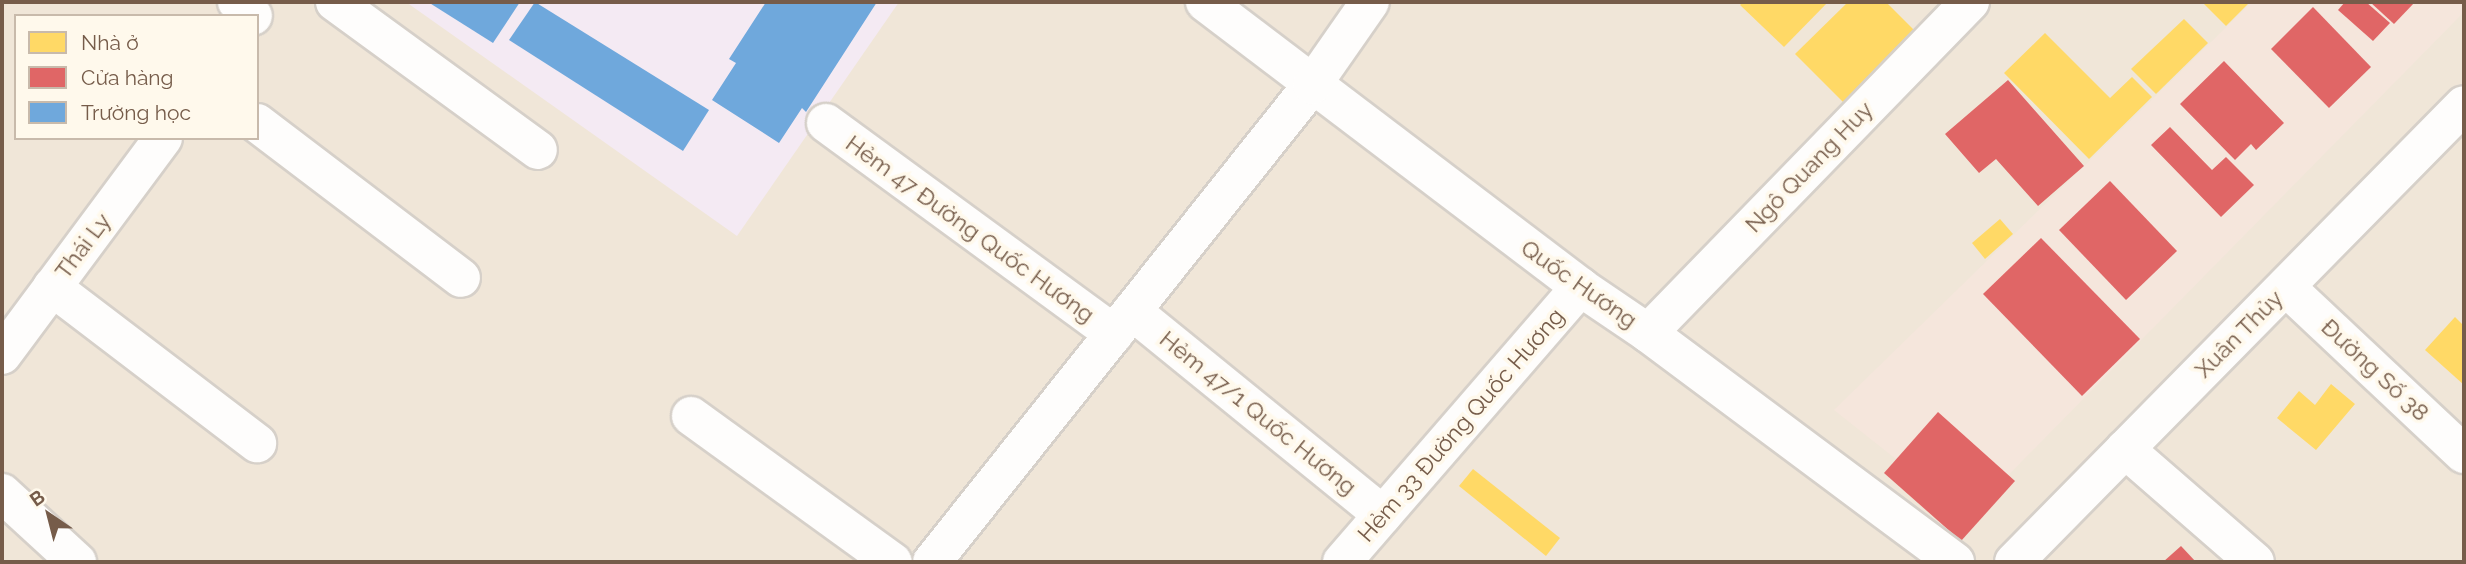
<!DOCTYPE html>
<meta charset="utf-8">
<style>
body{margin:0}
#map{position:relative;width:2466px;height:564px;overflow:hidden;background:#f7f3eb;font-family:Raleway,sans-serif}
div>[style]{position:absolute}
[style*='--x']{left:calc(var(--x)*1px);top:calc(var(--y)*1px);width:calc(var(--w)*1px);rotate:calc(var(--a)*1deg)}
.residential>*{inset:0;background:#f0e6d8}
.commercial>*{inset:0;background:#f5e6dc}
.education>*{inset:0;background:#f4eaf3}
.homes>*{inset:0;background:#ffd966}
.shops>*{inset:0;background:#e06666}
.schools>*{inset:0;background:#6fa8dc}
.roads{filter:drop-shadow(2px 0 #d6d0c9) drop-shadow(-2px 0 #d6d0c9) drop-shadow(0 2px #d6d0c9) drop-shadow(0 -2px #d6d0c9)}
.minor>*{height:38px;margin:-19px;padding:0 19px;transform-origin:19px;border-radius:19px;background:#fefdfc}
span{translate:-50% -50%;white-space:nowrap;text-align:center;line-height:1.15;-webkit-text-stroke:7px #fff9ec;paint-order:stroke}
.street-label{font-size:23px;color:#765c4a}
.frame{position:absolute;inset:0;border:4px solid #765c4a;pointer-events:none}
.legend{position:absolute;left:14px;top:14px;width:245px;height:126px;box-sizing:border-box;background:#fff9ec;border:2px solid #c8baab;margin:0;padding:9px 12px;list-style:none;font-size:21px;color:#765c4a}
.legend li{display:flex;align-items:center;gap:14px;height:35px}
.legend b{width:35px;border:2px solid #c8baab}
.north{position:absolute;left:14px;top:480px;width:70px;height:70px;-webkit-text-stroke:5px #fff9ec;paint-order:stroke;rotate:325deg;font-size:19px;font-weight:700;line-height:28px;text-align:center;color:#765c4a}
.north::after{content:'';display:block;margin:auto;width:24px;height:32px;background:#765c4a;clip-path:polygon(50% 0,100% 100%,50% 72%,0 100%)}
</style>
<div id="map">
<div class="residential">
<i style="clip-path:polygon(evenodd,2px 2px,2464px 2px,2464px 562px,2px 562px,2px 2px,16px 16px,257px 16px,257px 138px,16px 138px,16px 16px)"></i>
</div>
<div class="commercial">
<i style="clip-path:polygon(2252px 2px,2464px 2px,2464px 12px,1968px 516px,1834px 410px)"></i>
</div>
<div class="education">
<i style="clip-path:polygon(406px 2px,899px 2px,737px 236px)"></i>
</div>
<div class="homes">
<i style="clip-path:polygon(1743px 2px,1828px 2px,1784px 47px,1740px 5px)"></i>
<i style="clip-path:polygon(1848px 2px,1886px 2px,1917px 33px,1845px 104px,1795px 54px)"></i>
<i style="clip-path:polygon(2202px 2px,2250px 2px,2226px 26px)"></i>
<i style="clip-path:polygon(2184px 19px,2208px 43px,2156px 94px,2131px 69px)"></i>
<i style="clip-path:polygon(2045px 33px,2110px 98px,2132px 77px,2152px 97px,2089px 159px,2004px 73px)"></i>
<i style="clip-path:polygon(2000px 219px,2013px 234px,1985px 259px,1972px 243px)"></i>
<i style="clip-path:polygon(2455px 317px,2464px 326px,2464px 385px,2425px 350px)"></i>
<i style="clip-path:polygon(2331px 384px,2355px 404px,2316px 450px,2277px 418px,2299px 391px,2315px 405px)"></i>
<i style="clip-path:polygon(1473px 469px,1560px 538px,1546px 556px,1459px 486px)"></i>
</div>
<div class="shops">
<i style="clip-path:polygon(2345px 2px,2366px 2px,2390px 23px,2373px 41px,2338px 10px)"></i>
<i style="clip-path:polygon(2370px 2px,2415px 2px,2394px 24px)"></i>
<i style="clip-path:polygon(2313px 7px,2371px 67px,2329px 108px,2271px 49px)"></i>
<i style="clip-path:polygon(2224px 61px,2284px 123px,2256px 150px,2251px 144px,2235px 160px,2180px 104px)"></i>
<i style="clip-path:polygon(2008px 80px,2084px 166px,2038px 206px,1996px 159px,1979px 173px,1945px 134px)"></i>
<i style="clip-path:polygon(2170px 127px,2212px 170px,2226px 157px,2254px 185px,2221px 217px,2151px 145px)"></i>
<i style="clip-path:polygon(2110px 181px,2177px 251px,2126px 300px,2059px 230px)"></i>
<i style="clip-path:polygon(2041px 238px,2140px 339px,2082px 396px,1983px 294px)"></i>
<i style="clip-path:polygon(1938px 412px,2015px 481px,1961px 541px,1884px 473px)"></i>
<i style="clip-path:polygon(2181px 546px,2196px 562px,2163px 562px)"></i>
</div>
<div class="schools">
<i style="clip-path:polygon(428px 2px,520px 2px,493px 43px)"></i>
<i style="clip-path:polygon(535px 2px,709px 110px,683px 151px,509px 40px)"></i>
<i style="clip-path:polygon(766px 2px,877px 2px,806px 112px,802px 108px,779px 143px,712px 100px,736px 63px,729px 59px)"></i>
</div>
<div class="roads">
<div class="minor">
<i style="--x:237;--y:2;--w:21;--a:41"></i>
<i style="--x:335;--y:2;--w:251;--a:36.1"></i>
<i style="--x:1205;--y:2;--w:471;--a:37.2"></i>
<i style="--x:1580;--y:287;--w:82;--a:34.1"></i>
<i style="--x:1648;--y:333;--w:383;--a:36.7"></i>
<i style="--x:257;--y:123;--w:256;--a:37.2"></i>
<i style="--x:826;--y:123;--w:357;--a:36.2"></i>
<i style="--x:52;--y:287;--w:258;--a:37.3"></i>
<i style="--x:2286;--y:287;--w:244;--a:43.2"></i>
<i style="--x:1132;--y:311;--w:323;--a:39.1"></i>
<i style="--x:1648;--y:333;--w:462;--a:-45.8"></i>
<i style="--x:2;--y:355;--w:270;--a:-53.4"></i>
<i style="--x:691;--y:416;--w:249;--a:35.9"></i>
<i style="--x:2125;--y:449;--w:172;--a:41"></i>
<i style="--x:2;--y:493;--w:102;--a:42.6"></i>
<i style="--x:932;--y:562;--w:610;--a:-51.46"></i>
<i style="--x:1312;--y:85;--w:101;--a:-55.1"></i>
<i style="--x:1342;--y:562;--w:364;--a:-49.1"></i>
<i style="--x:2014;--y:562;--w:641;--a:-45.44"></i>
</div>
</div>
<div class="street-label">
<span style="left:1809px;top:167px;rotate:-46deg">Ngô Quang Huy</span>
<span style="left:970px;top:229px;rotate:36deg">Hẻm 47 Đường Quốc Hương</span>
<span style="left:83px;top:246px;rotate:-53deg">Thái Ly</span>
<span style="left:1579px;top:284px;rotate:35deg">Quốc Hương</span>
<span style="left:2239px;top:334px;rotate:-45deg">Xuân Thủy</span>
<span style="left:2375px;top:370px;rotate:43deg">Đường Số 38</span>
<span style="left:1258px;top:413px;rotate:39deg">Hẻm 47/1 Quốc Hương</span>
<span style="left:1461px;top:425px;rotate:-49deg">Hẻm 33 Đường Quốc Hương</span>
</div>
<div class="frame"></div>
<ul class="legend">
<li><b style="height:19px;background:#ffd966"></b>Nhà ở</li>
<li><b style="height:19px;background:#e06666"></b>Cửa hàng</li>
<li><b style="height:19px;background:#6fa8dc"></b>Trường học</li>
</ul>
<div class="north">B</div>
</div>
